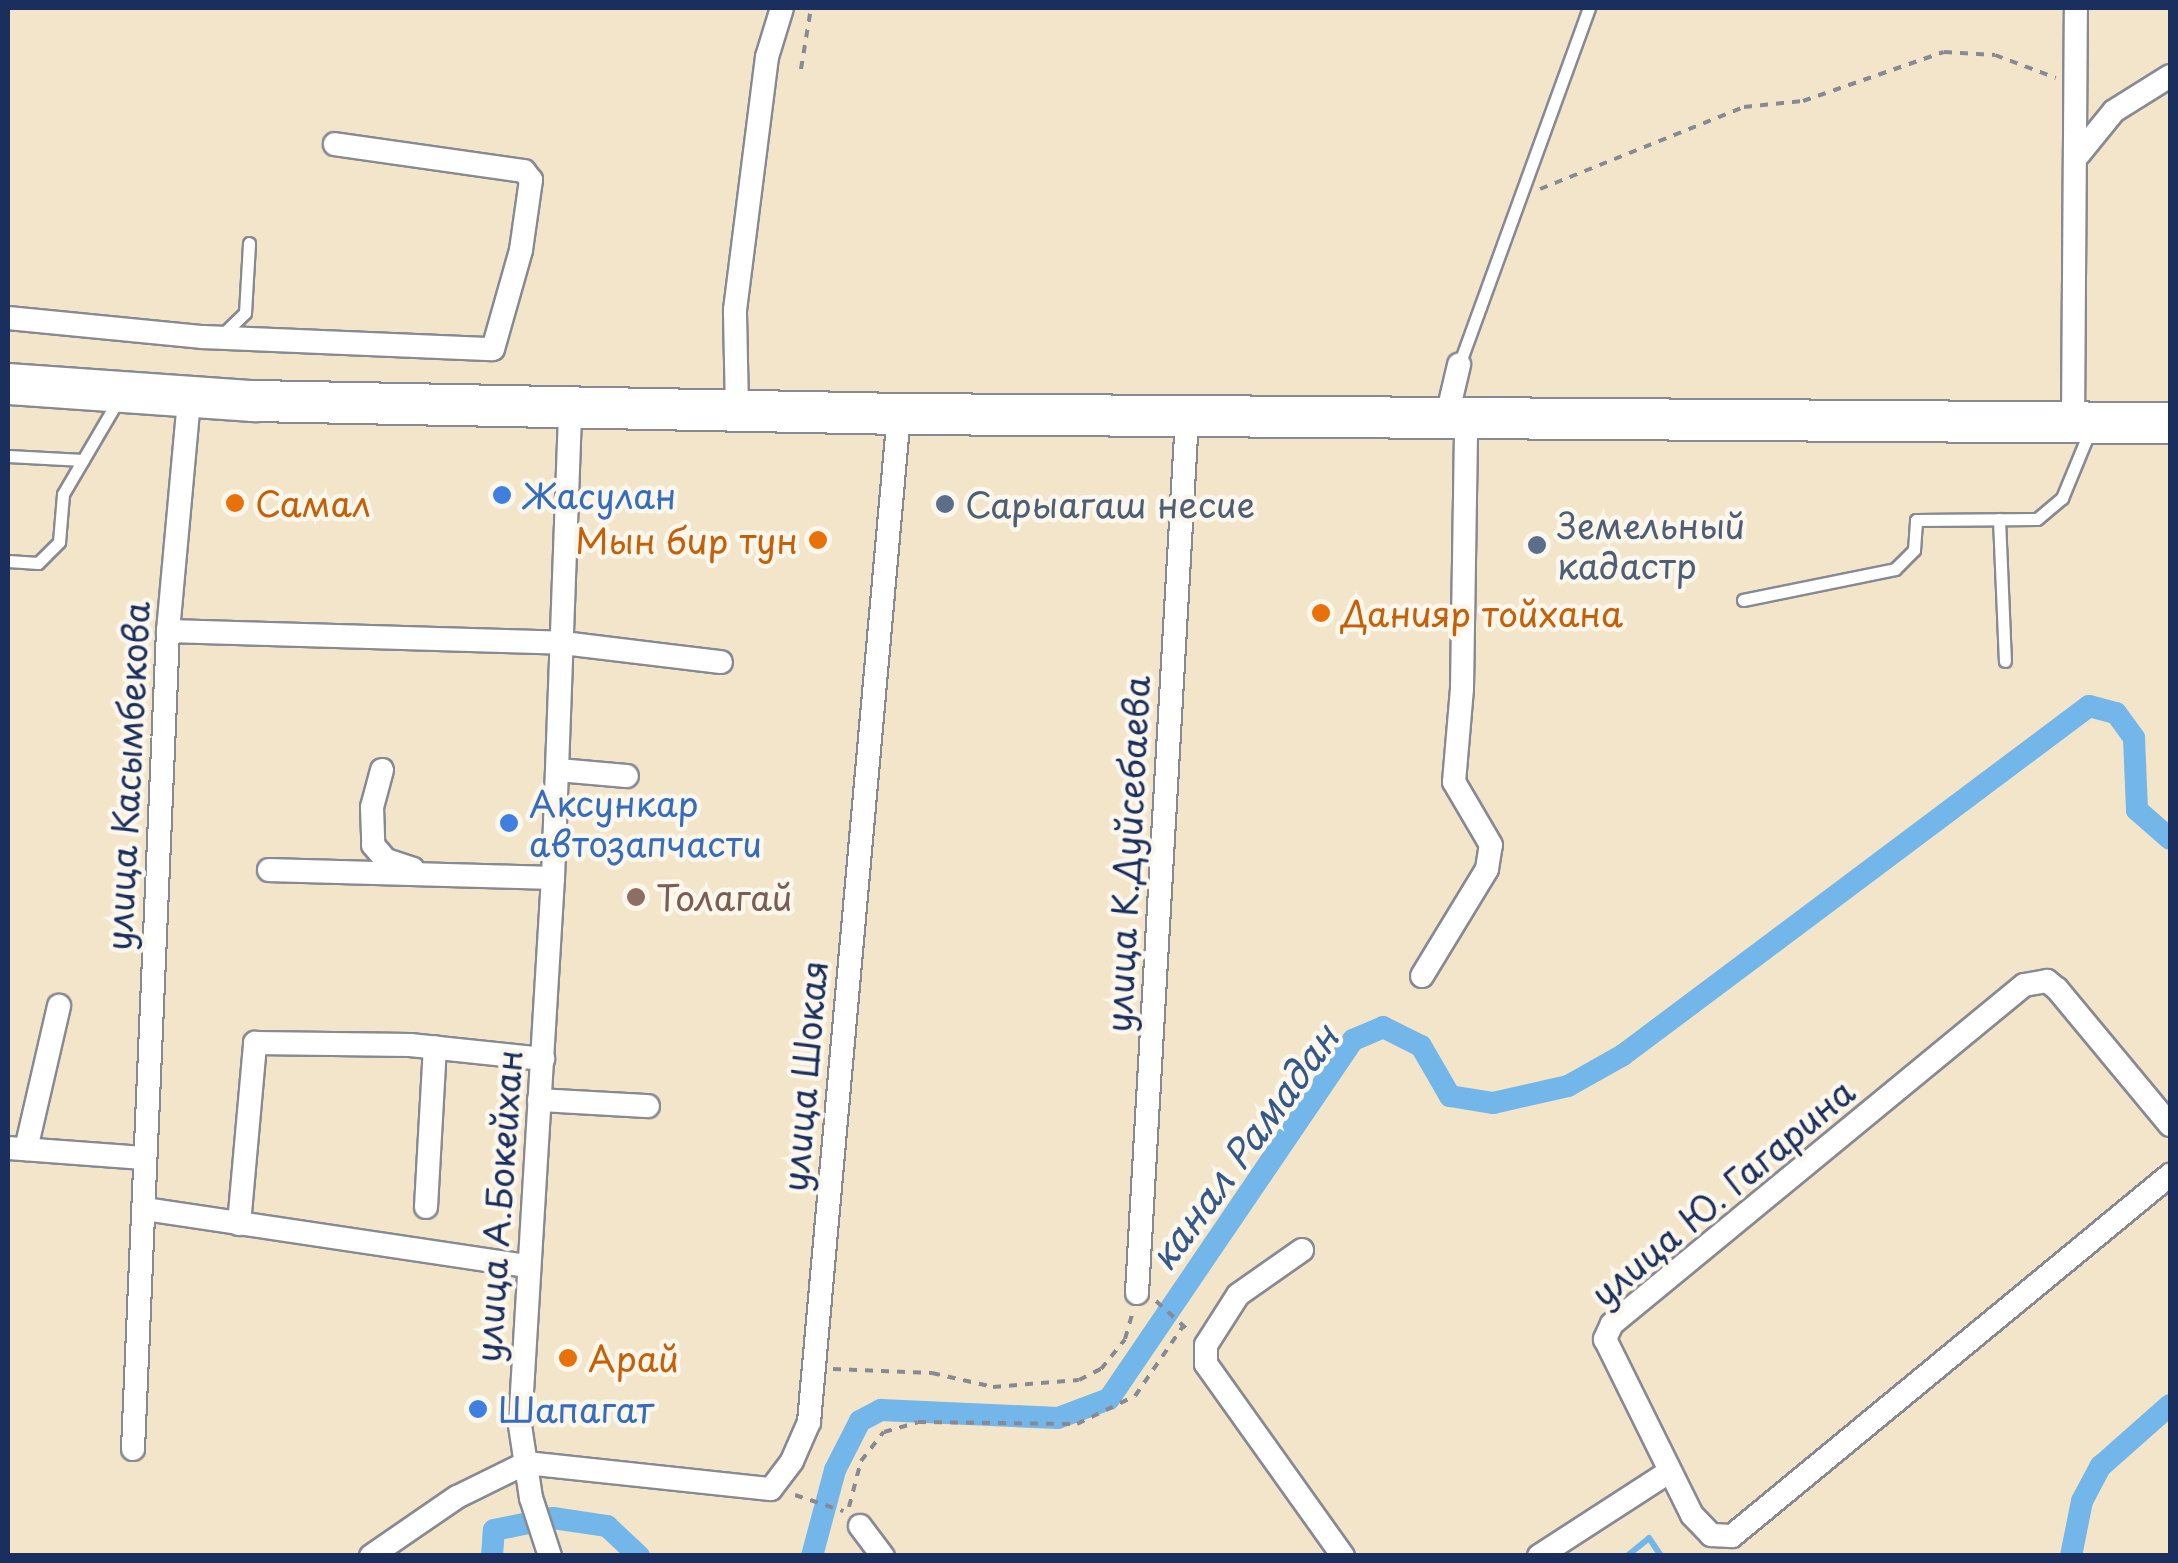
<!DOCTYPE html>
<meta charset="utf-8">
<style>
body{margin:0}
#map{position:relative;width:2178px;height:1563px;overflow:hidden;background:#f3e5c9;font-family:"Playpen Sans",sans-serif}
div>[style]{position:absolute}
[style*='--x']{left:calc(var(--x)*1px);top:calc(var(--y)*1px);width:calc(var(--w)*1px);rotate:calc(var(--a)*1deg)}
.stream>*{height:6px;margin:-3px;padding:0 3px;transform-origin:3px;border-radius:3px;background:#73b6e9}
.canal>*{height:22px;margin:-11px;padding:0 11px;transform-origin:11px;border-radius:11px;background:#73b6e9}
.path>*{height:4px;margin-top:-2px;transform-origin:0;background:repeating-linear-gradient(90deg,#878a94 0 8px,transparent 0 16px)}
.roads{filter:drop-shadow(2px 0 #878a94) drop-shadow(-2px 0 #878a94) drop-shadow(0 2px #878a94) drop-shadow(0 -2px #878a94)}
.service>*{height:11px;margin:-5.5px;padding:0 5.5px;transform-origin:5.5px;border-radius:5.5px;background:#fff}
.minor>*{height:22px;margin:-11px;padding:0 11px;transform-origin:11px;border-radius:11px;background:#fff}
.trunk>*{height:40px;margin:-20px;padding:0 20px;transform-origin:20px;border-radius:20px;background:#fff}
.dots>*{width:28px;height:28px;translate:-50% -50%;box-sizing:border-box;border:5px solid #fbf7ec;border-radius:50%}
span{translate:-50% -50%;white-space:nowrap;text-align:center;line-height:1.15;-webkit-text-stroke:9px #fbf7ec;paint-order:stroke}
.shop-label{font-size:35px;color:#366cbe}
.left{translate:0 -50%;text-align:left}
.food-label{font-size:35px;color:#c56008}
.right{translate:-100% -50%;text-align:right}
.service-label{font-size:35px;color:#4e5e75}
.street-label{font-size:35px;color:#1b2f5e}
.education-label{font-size:35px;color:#785e54}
.water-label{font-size:38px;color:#355888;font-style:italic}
.frame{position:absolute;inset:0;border:10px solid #1b2f5e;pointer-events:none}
</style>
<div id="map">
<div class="stream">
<i style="--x:1627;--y:1556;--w:28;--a:-39"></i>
<i style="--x:1649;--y:1538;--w:22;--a:56"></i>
</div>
<div class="canal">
<i style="--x:492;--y:1556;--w:26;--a:-86"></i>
<i style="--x:494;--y:1530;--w:60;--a:-11.5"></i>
<i style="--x:553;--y:1518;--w:55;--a:8.4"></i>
<i style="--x:607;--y:1526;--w:44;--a:43.2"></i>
<i style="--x:812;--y:1556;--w:89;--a:-75"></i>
<i style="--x:835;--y:1470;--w:55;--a:-63"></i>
<i style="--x:860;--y:1421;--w:24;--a:-28"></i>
<i style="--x:881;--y:1410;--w:177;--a:2.6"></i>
<i style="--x:1058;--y:1418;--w:54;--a:-20.4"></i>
<i style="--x:1109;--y:1399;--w:434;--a:-55.8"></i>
<i style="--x:1353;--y:1040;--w:33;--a:-23"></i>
<i style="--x:1383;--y:1027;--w:42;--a:26.6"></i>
<i style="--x:1421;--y:1046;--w:58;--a:59.9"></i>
<i style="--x:1450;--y:1096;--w:44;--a:9.2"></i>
<i style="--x:1493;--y:1103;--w:77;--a:-12.8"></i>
<i style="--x:1568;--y:1086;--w:63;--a:-29.4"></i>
<i style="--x:1623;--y:1055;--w:582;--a:-36.83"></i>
<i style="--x:2089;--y:706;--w:28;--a:15"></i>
<i style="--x:2116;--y:713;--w:31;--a:54"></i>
<i style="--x:2134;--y:738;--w:72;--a:87.6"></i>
<i style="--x:2137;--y:810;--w:44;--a:41.3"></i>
<i style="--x:2071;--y:1556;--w:56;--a:-78.7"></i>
<i style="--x:2082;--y:1501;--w:40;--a:-62"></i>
<i style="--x:2101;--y:1466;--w:92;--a:-41.5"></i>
</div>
<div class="path">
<i style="--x:801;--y:69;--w:62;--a:-80.7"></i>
<i style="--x:1540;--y:189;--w:220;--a:-21.9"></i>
<i style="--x:1744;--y:107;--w:59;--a:-5.8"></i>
<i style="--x:1803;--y:101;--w:149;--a:-19.2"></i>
<i style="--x:1944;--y:52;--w:51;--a:3.4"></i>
<i style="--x:1995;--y:55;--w:65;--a:20.7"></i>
<i style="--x:1156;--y:1301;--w:45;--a:42.3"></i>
<i style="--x:833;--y:1369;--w:99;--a:2.3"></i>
<i style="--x:932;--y:1373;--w:63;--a:12.9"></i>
<i style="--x:993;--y:1387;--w:86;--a:-4.7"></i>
<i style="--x:1079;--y:1380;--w:25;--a:-27"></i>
<i style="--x:1101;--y:1369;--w:38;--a:-51"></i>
<i style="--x:1125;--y:1339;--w:29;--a:-74"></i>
<i style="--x:795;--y:1495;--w:51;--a:18.4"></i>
<i style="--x:849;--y:1507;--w:48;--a:-75.4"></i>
<i style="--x:861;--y:1461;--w:37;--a:-52"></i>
<i style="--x:884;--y:1432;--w:35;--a:-16"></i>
<i style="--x:918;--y:1422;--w:159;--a:0.7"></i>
<i style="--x:1077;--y:1424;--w:64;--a:-25.8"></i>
<i style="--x:1135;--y:1396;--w:86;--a:-55.4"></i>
</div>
<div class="roads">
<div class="service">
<i style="--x:222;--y:335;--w:32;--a:-44"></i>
<i style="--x:245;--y:313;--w:70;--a:-86.7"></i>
<i style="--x:1459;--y:365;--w:380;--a:-70"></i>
<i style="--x:8;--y:456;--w:75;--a:3.1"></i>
<i style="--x:1999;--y:519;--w:142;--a:87.6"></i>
<i style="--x:8;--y:561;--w:30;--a:4"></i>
<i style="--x:38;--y:563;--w:30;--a:-45"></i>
<i style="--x:59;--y:542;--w:48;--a:-85.2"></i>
<i style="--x:63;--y:494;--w:107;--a:-59.6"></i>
<i style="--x:1743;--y:600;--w:155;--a:-11.5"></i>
<i style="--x:1895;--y:569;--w:27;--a:-45"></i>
<i style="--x:1914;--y:550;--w:30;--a:-86"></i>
<i style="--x:1916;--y:520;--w:121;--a:-0.5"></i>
<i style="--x:2037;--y:519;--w:33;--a:-40"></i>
<i style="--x:2062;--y:498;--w:74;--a:-67.6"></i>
</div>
<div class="minor">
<i style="--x:2079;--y:154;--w:55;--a:-50.9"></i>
<i style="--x:2114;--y:111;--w:66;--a:-32"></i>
<i style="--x:8;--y:318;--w:196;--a:5.6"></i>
<i style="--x:203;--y:337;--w:290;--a:2.4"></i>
<i style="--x:493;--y:349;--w:103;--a:-74.2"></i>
<i style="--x:521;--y:250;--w:71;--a:-81.9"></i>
<i style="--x:531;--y:180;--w:11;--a:-128"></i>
<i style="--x:524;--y:171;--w:191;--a:-171.9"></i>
<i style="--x:737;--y:409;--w:99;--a:-91.2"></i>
<i style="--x:735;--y:310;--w:255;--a:-82.8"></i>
<i style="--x:767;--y:57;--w:51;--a:-73"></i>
<i style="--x:1446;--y:420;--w:57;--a:-76.7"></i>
<i style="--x:2073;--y:421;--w:413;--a:-89.6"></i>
<i style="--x:168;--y:631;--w:395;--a:1.7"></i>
<i style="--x:563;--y:643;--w:159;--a:6.9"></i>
<i style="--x:382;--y:770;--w:38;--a:105"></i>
<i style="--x:372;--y:807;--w:38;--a:88"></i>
<i style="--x:373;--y:845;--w:20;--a:49"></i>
<i style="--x:386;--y:860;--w:28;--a:18"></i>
<i style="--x:558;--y:770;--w:69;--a:5"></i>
<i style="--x:269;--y:870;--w:284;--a:1.6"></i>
<i style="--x:1422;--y:976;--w:125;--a:-58.7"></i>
<i style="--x:1487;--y:869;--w:24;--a:-81"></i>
<i style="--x:1491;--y:845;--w:73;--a:-120.4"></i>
<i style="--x:1454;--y:782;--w:94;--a:-85.1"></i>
<i style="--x:1462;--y:688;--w:268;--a:-89.1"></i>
<i style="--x:539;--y:1100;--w:109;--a:3.2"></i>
<i style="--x:2170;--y:1125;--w:177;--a:-129.7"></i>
<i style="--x:2057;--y:989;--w:13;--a:-141"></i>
<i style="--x:2047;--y:981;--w:23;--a:170"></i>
<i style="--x:2024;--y:985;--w:534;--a:140.55"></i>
<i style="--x:1612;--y:1324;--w:17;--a:115"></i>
<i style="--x:1605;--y:1339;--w:196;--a:63.7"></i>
<i style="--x:1692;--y:1515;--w:28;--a:46"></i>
<i style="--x:1711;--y:1535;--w:21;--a:3"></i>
<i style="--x:1732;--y:1536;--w:568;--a:-39.5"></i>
<i style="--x:8;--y:1148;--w:135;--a:4.2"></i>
<i style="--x:26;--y:1149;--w:147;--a:-77"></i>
<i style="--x:426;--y:1207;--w:160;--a:-86.8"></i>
<i style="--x:145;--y:1209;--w:384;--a:8.5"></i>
<i style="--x:239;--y:1224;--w:182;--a:-84.9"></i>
<i style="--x:255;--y:1043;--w:155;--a:0.7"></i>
<i style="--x:410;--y:1045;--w:134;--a:6"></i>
<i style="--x:1302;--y:1250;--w:78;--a:144.9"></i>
<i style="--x:1238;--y:1295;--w:59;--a:122.6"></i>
<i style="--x:1206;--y:1345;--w:19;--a:90"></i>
<i style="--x:1206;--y:1364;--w:236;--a:54.5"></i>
<i style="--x:1137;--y:1293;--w:876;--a:-86.73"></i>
<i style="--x:133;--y:1449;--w:819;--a:-87.55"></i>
<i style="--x:168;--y:631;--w:233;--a:-84.8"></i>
<i style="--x:860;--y:1526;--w:38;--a:53"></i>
<i style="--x:371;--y:1556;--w:104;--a:-34.5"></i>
<i style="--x:457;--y:1497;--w:77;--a:-26.2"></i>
<i style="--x:526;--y:1463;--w:246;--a:6.1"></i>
<i style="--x:771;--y:1489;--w:35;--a:-53"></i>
<i style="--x:792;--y:1461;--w:43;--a:-66.4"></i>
<i style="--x:809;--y:1422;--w:1012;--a:-84.9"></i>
<i style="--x:550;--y:1556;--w:61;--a:-108.1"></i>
<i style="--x:531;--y:1498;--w:74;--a:-98.6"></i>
<i style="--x:520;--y:1425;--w:548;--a:-86.55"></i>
<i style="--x:553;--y:878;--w:471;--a:-87.9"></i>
<i style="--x:1539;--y:1556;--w:155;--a:-32.9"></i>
</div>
<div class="trunk">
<i style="--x:8;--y:384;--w:247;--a:4"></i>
<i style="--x:254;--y:401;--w:645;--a:1.15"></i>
<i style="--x:899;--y:414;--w:1271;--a:0.41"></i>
</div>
</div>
<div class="dots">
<i style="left:502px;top:495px;background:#3f7fe0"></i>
<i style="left:235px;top:503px;background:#e8710a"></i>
<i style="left:945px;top:504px;background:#5c6f8a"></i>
<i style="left:818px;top:540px;background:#e8710a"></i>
<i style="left:1537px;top:545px;background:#5c6f8a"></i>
<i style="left:1321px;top:613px;background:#e8710a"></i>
<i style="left:509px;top:823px;background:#3f7fe0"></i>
<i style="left:636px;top:897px;background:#8d6e63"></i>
<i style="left:568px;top:1358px;background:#e8710a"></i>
<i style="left:478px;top:1409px;background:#3f7fe0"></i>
</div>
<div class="shop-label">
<span class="left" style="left:522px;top:495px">Жасулан</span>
<span class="left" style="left:529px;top:823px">Аксункар<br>автозапчасти</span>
<span class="left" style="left:498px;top:1409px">Шапагат</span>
</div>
<div class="food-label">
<span class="left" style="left:255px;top:503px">Самал</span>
<span class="right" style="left:798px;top:540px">Мын бир тун</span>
<span class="left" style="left:1341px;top:613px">Данияр тойхана</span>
<span class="left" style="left:588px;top:1358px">Арай</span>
</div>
<div class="service-label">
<span class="left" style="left:965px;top:504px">Сарыагаш несие</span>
<span class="left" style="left:1557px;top:545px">Земельный<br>кадастр</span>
</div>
<div class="street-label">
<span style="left:127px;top:776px;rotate:-87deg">улица Касымбекова</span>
<span style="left:1127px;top:854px;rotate:-87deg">улица К.Дуйсебаева</span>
<span style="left:804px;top:1076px;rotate:-85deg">улица Шокая</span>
<span style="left:1722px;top:1192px;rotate:-40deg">улица Ю. Гагарина</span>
<span style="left:498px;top:1206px;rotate:-86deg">улица А.Бокейхан</span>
</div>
<div class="education-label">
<span class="left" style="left:656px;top:897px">Толагай</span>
</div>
<div class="water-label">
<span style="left:1243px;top:1147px;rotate:-54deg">канал Рамадан</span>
</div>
<div class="frame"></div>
</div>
